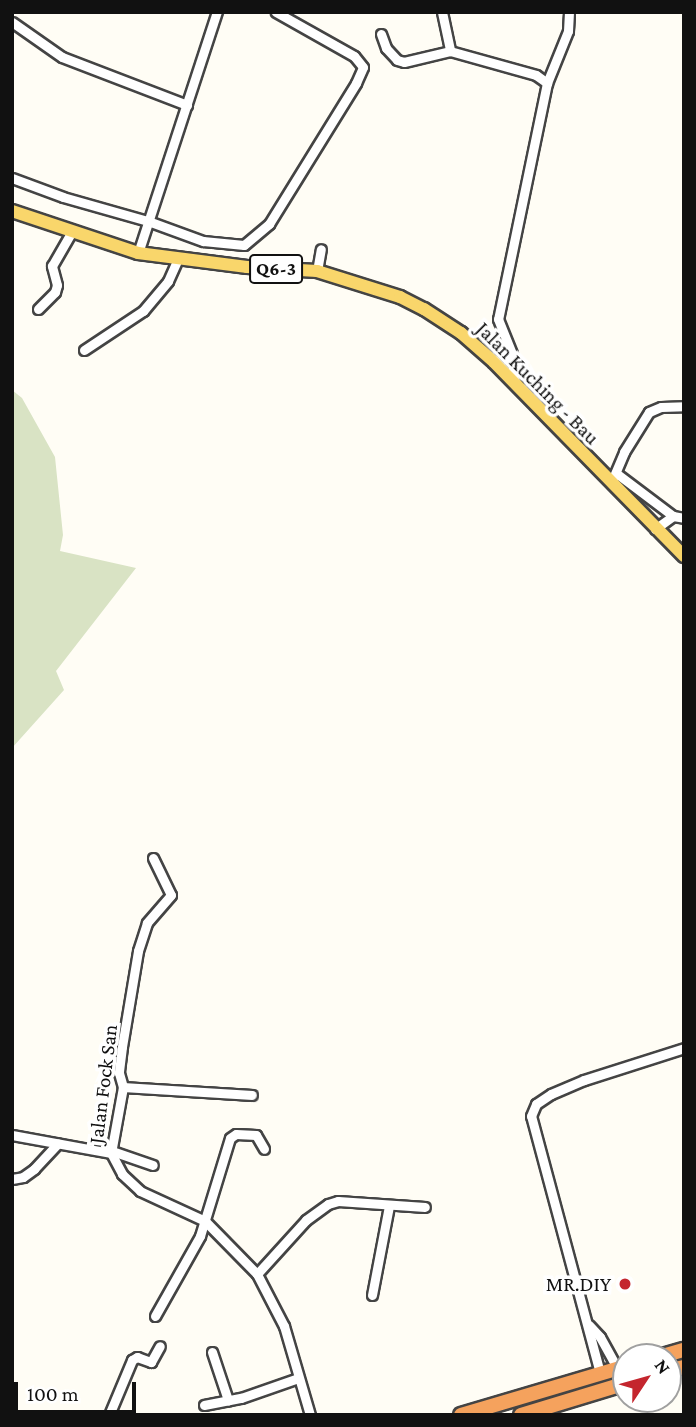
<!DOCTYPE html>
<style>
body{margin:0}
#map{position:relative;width:696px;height:1427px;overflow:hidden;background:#fffdf5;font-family:"Crimson Pro",serif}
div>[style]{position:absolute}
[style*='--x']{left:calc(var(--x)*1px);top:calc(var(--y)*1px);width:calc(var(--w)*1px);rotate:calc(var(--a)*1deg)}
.cemetery>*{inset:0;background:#d9e3c4}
.roads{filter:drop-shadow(2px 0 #444) drop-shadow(-2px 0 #444) drop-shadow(0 2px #444) drop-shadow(0 -2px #444)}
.minor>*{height:9px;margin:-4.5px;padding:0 4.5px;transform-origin:4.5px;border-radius:4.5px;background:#fff}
.major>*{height:12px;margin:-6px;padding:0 6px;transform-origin:6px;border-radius:6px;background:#f9d66b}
.highway>*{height:14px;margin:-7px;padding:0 7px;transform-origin:7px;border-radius:7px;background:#f5a25d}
.dots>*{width:19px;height:19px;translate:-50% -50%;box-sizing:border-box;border:4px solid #fff;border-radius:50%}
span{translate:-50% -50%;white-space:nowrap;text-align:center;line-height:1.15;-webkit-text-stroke:7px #fff;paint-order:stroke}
.shield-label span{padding:2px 5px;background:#fff;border:2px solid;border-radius:5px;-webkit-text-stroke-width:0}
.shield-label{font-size:19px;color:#111;font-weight:700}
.street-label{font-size:21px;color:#111}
.poi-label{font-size:21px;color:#111}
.right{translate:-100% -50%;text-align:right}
.frame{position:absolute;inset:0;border:14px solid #111;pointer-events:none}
.north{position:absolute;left:612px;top:1343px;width:70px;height:70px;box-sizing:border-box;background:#fff;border:2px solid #a0a0a0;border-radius:50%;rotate:54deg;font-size:19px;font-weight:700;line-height:28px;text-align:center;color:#111}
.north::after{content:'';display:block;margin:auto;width:24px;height:32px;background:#c4262e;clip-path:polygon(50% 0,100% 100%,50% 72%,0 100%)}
.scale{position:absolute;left:14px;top:1382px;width:122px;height:32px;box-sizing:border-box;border:4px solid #111;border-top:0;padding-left:9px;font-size:21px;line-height:24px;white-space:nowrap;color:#111;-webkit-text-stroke:5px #fff;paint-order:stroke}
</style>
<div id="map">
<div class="cemetery">
<i style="clip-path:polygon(12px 390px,22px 398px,55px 457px,63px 535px,60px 551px,136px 568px,56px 671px,64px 690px,12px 748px)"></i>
</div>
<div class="roads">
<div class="minor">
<i style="--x:442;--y:12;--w:40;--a:78"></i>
<i style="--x:12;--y:22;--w:61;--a:35"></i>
<i style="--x:62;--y:57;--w:134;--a:21"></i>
<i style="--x:381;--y:34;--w:15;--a:70"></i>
<i style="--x:386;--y:48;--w:16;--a:47"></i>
<i style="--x:397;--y:60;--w:7;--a:16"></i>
<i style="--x:404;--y:62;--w:47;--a:-13.4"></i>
<i style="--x:450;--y:51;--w:89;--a:15.6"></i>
<i style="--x:536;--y:75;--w:14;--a:36"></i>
<i style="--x:547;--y:83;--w:241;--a:101.7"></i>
<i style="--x:498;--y:319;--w:38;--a:68"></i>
<i style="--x:512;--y:354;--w:28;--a:86"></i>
<i style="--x:547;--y:83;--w:56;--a:-68"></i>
<i style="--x:568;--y:31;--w:19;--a:-87"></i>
<i style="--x:12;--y:178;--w:54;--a:20.4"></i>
<i style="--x:63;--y:197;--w:88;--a:15.8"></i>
<i style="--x:148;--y:221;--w:59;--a:20"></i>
<i style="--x:203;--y:241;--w:41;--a:5.6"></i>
<i style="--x:244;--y:245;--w:33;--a:-40"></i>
<i style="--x:269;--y:224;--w:166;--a:-58.3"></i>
<i style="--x:356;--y:83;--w:17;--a:-66"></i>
<i style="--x:363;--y:67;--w:14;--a:-129"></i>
<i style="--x:354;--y:56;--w:90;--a:-150.6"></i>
<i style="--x:138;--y:253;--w:254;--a:-71.9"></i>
<i style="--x:317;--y:271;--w:22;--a:-80"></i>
<i style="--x:38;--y:309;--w:24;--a:-45"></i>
<i style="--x:55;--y:292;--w:7;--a:-74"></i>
<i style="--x:57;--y:285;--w:20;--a:-105"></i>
<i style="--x:52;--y:266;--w:38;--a:-60"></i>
<i style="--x:84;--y:350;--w:71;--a:-33.5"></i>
<i style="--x:143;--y:311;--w:39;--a:-50"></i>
<i style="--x:168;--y:281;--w:24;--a:-66"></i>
<i style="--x:616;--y:473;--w:71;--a:37"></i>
<i style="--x:611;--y:483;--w:34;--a:-67"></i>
<i style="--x:624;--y:452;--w:47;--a:-58"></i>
<i style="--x:649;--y:412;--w:13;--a:-23"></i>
<i style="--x:661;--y:407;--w:23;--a:-2"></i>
<i style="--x:655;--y:529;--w:22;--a:-36"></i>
<i style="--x:673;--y:516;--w:11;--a:10"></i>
<i style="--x:153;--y:858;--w:41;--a:64.1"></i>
<i style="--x:171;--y:895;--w:37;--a:131"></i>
<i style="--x:147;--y:923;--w:29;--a:108"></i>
<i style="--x:138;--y:951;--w:97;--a:99.5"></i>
<i style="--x:122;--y:1047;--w:26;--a:97"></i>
<i style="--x:119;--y:1073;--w:15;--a:74"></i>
<i style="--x:123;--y:1087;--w:67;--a:100.3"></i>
<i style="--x:111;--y:1153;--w:24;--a:62"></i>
<i style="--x:122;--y:1174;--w:25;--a:43"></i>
<i style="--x:140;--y:1191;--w:72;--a:24.8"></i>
<i style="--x:205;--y:1221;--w:74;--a:45.5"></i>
<i style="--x:257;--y:1274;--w:59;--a:62.6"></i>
<i style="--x:284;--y:1326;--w:93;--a:73.7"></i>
<i style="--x:123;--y:1087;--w:129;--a:3.5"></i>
<i style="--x:12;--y:1135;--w:101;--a:10.3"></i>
<i style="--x:112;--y:1151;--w:43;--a:18.9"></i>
<i style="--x:12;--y:1179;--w:11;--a:-10"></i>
<i style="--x:23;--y:1177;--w:14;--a:-36"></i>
<i style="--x:34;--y:1169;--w:35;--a:-47"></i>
<i style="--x:257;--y:1274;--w:73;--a:-47.8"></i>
<i style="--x:306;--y:1220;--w:27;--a:-36"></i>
<i style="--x:328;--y:1204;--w:10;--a:-17"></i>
<i style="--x:338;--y:1201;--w:87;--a:3.9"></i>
<i style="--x:372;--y:1295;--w:91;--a:-79.2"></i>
<i style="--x:155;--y:1316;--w:92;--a:-60.6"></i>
<i style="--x:200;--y:1236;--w:102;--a:-73"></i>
<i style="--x:230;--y:1138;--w:7;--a:-34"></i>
<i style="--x:236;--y:1134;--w:20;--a:3"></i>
<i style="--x:256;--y:1135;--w:16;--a:60"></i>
<i style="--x:589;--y:1325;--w:16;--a:47"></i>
<i style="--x:600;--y:1337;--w:35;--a:61"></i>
<i style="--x:212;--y:1352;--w:51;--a:71.6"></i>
<i style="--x:600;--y:1373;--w:266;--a:-105"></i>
<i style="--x:531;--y:1116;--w:13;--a:-67"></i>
<i style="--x:536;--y:1104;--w:18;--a:-34"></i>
<i style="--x:551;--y:1094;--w:36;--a:-23"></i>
<i style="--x:584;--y:1080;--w:105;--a:-17.7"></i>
<i style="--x:204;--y:1405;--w:38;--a:-11"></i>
<i style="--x:241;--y:1398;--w:60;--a:-19.3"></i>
<i style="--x:109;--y:1415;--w:60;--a:-67.3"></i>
<i style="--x:132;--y:1360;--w:6;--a:-31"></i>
<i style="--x:137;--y:1357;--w:15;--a:20"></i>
<i style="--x:151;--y:1362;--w:18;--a:-61"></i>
</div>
<div class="major">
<i style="--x:12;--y:211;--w:133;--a:18.4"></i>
<i style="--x:138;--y:253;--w:110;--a:7.3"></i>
<i style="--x:247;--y:267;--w:70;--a:3.3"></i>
<i style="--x:317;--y:271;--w:87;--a:17.4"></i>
<i style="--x:400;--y:297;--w:27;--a:27"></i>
<i style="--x:424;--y:309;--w:44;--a:33"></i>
<i style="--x:461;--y:333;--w:44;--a:41.3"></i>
<i style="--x:494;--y:362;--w:272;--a:45.6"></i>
</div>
<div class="highway">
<i style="--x:659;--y:1357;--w:26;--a:-16"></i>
<i style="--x:668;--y:1371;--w:16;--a:-14"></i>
<i style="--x:461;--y:1415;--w:172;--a:-16.5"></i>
<i style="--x:521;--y:1415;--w:110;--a:-16.9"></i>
</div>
</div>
<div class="dots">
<i style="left:625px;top:1284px;background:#c4262e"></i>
</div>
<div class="shield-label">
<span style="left:276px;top:269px">Q6-3</span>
</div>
<div class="street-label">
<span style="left:538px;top:383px;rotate:45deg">Jalan Kuching - Bau</span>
<span style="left:103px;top:1084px;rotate:-83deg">Jalan Fock San</span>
</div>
<div class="poi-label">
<span class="right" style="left:611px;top:1284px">MR.DIY</span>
</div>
<div class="frame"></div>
<div class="north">N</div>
<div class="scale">100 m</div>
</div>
